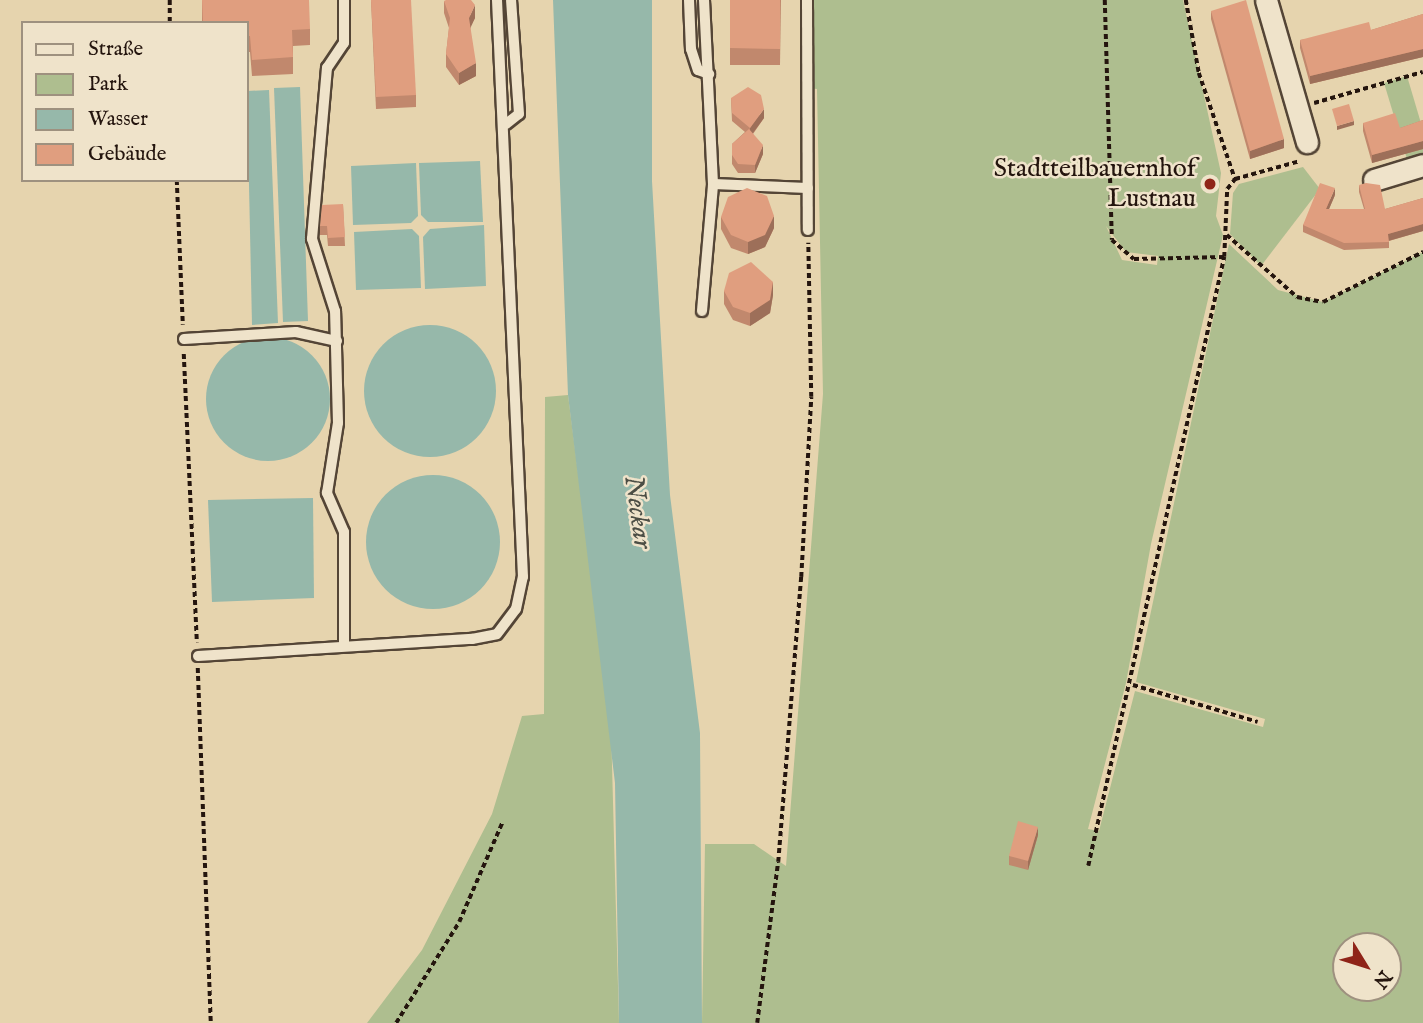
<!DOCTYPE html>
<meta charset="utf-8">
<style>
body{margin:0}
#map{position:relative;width:1423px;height:1023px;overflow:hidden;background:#e6d4ae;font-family:"IM FELL English",serif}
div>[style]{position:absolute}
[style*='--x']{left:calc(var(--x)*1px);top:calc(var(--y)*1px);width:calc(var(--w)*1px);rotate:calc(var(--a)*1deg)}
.green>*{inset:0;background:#aebe8f}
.water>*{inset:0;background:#96b8aa}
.round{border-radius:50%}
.path>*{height:3.5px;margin-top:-1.75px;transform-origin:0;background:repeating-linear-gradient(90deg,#24150e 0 5px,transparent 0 8.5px)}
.roads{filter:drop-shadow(2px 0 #544536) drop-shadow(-2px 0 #544536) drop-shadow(0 2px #544536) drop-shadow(0 -2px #544536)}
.lane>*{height:10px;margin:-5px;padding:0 5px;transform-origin:5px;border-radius:5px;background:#efe3ca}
.street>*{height:21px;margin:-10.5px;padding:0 10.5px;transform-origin:10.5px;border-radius:10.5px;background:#efe3ca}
.wall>*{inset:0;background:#c1886d}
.shaded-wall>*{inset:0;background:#9d6f59}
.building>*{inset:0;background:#e09e7f}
.dots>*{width:19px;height:19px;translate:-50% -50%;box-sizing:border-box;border:4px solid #efe3ca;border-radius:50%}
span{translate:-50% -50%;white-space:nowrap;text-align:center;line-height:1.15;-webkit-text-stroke:5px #efe3ca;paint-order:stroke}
.poi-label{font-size:26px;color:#24150e}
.right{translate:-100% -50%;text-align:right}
.water-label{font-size:28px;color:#4c4e45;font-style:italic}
.legend{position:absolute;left:21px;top:21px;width:228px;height:161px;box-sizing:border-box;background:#efe3ca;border:2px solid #9e917f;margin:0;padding:9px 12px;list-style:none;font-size:21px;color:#24150e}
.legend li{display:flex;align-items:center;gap:14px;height:35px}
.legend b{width:35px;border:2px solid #9e917f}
.north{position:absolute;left:1332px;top:932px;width:70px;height:70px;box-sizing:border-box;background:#efe3ca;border:2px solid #9e917f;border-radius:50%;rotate:128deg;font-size:19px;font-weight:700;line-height:28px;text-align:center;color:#24150e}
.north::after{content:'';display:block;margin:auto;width:24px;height:32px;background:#8f2418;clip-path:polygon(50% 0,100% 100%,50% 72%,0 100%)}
</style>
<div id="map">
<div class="green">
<i style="clip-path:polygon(evenodd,807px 0,1183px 0,1221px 173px,1216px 216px,1223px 235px,1151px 544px,1126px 683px,1088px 829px,1099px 831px,1135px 691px,1263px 727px,1265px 719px,1136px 682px,1229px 244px,1278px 290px,1323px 302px,1423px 252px,1423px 1023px,702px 1023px,705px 844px,754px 844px,786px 866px,823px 394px,817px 89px,808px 88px,807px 0,1106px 226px,1126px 252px,1158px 256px,1157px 265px,1122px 260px,1106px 226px,807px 0,1346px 946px,1388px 946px,1388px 988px,1346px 988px,1346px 946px)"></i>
<i style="clip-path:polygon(1407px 76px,1423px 130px,1423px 165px,1410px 169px,1384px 83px)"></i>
<i style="clip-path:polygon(1303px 167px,1320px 189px,1261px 266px,1230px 234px,1233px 193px,1239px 184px)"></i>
<i style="clip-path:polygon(568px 395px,611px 728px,619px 1023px,367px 1023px,422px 950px,492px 814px,522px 716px,544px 714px,545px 397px)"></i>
</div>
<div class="water">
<i style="clip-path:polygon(553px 0,652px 0,652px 181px,670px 495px,700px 733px,702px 1023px,619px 1023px,615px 783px,568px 395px)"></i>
<i style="clip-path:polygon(300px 87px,308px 321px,283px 322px,274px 88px)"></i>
<i style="clip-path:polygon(269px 90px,278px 323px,252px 325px,247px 91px)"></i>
<i style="clip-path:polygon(480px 161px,483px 222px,428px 222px,421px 215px,419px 163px)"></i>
<i style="clip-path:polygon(416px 163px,418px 216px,411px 223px,353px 225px,351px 166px)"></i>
<i style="clip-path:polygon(484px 225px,486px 286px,425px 289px,423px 237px,430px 229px)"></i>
<i style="clip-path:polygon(412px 229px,419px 236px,421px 288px,356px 290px,354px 232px)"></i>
<i class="round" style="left:364px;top:325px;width:132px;height:132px"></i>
<i class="round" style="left:206px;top:337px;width:124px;height:124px"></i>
<i class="round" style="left:366px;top:475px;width:134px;height:134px"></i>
<i style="clip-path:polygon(313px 498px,314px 598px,212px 602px,208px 500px)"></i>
</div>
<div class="path">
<i style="--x:170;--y:0;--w:23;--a:90"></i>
<i style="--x:1105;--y:0;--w:240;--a:88.3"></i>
<i style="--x:1112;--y:240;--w:29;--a:41"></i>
<i style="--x:1134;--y:259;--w:90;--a:-1.3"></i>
<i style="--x:1186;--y:0;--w:74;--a:79.9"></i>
<i style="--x:1199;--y:73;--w:112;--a:71.2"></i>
<i style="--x:1314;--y:103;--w:113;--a:-15.9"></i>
<i style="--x:177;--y:180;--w:145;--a:87.6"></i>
<i style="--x:1227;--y:235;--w:94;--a:41.5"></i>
<i style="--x:1297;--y:297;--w:26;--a:11"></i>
<i style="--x:1323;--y:302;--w:112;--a:-26.6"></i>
<i style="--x:184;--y:354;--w:289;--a:87.4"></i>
<i style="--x:198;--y:668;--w:355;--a:87.9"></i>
<i style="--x:1133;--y:685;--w:130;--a:16.5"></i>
<i style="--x:1088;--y:866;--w:624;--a:-77.41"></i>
<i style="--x:1224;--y:257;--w:68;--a:-87.5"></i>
<i style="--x:1227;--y:189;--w:13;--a:-51"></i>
<i style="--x:1235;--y:179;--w:67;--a:-15.5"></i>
<i style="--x:396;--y:1023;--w:119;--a:-58"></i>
<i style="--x:459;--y:922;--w:108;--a:-66.5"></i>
<i style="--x:757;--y:1023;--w:162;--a:-82.6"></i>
<i style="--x:778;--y:862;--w:286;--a:-85.4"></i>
<i style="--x:801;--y:577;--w:180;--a:-86.8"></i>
<i style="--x:811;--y:397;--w:154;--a:-91.1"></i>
</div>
<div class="roads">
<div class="lane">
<i style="--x:689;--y:0;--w:49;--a:87.7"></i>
<i style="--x:691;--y:49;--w:22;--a:72"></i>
<i style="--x:698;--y:70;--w:12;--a:20"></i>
<i style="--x:704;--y:0;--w:184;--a:87.2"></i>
<i style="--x:713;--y:184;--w:95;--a:2.4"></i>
<i style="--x:807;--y:0;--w:230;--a:89.8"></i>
<i style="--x:506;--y:124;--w:16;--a:-38"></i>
<i style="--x:519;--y:114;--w:114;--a:-94"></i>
<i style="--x:702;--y:311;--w:127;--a:-85"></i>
<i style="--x:184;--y:339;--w:112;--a:-3.6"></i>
<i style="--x:296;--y:332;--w:42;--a:12.4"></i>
<i style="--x:344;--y:646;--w:114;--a:-90"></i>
<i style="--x:344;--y:532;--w:43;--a:-113.6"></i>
<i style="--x:327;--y:493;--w:71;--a:-81.1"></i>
<i style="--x:338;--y:423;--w:112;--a:-91.5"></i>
<i style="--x:335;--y:311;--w:76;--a:-107.7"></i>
<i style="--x:312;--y:239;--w:172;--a:-85"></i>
<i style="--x:327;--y:68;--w:30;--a:-56"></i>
<i style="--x:344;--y:43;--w:43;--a:-90"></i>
<i style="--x:198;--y:656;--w:275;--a:-3.6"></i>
<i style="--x:472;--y:639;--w:25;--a:-11"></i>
<i style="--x:497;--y:634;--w:31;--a:-53"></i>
<i style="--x:516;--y:609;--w:33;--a:-78"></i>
<i style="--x:523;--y:577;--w:578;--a:-92.58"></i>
</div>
<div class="street">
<i style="--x:1266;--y:0;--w:148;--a:73.9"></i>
<i style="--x:1374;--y:180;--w:51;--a:-17"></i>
</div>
</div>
<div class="wall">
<i style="clip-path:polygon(202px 0,310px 29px,310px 45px,293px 46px,293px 74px,252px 76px,250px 52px,247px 52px,247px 23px,202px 23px)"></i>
<i style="clip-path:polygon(371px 0,416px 95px,416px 107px,376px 109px)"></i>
<i style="clip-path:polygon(730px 0,781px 0,780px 65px,730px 65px)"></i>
<i style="clip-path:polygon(444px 1px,475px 18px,470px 27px,476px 76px,459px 85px,446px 67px,446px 54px,449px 28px,444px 13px)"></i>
<i style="clip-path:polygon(1211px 11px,1284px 148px,1250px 159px,1211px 19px)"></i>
<i style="clip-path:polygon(1423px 14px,1423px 57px,1310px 84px,1300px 48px,1300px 40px,1371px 30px)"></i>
<i style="clip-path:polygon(731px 98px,764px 118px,753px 134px,763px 154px,755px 173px,738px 173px,732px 164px,732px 144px,745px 132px,732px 121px)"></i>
<i style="clip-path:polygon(1423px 120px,1423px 149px,1372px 163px,1363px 131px,1363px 123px,1400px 128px)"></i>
<i style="clip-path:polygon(1359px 185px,1385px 209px,1423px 198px,1423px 231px,1389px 241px,1389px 248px,1344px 250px,1303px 232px,1303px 225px,1335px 195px,1329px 209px,1364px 209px,1359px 192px)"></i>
<i style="clip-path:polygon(343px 204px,345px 246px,328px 246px,327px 235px,320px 235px,320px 226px)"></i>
<i style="clip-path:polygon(721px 217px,774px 228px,765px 247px,748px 254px,731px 248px,721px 229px)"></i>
<i style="clip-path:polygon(724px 291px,773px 295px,770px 313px,750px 326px,733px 320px,724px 304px)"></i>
<i style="clip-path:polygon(1038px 835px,1028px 870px,1009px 865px,1009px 856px)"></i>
</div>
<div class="shaded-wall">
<i style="clip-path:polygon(475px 5px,475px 18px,469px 31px,469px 18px)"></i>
<i style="clip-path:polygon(1423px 49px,1423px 57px,1310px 84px,1310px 76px)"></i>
<i style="clip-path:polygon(476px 63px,476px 76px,459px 85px,459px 73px)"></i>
<i style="clip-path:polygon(764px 109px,764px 118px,750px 137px,750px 128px)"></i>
<i style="clip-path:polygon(1354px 121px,1354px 125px,1337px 130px,1337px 126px)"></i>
<i style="clip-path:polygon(1284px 139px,1284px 148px,1250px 159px,1250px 151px)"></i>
<i style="clip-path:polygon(1423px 141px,1423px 149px,1372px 163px,1372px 155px)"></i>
<i style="clip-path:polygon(763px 145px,763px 154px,755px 173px,755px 165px)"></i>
<i style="clip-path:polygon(1335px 188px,1335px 195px,1326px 216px,1326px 209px)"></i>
<i style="clip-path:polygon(774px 216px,774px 228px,765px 247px,748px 254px,748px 242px)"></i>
<i style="clip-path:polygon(1423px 224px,1423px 231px,1388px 241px,1388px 234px)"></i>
<i style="clip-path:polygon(773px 282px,773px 295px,770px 313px,750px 326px,750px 313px)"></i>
<i style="clip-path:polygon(1038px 827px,1038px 835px,1028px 870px,1028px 861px)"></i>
</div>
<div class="building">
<i style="clip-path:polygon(202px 0,309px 0,310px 29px,292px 30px,293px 57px,252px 60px,250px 36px,247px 36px,247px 23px,203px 23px)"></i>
<i style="clip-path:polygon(371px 0,411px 0,416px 95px,376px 97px)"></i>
<i style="clip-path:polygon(446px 0,471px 0,475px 5px,469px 18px,476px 63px,459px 73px,446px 54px,450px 18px,444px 1px)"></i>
<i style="clip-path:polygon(730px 0,780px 0,780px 49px,730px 48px)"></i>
<i style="clip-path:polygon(1246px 0,1284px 139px,1250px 151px,1211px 11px)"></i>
<i style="clip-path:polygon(1423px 14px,1423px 49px,1310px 76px,1300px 40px,1369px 22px,1371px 30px)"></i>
<i style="clip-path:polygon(748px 87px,761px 95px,764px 109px,750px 128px,732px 113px,731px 98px)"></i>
<i style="clip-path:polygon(1349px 104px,1354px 121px,1337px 126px,1332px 109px)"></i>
<i style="clip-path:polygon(1395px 113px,1400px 128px,1423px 120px,1423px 141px,1372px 155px,1363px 123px)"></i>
<i style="clip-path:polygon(749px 129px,763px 145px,755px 165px,738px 164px,732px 155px,732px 144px)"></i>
<i style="clip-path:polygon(1320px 183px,1335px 188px,1326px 209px,1365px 209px,1359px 185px,1366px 183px,1380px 185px,1385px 209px,1423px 198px,1423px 224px,1388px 234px,1389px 242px,1344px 243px,1303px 225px)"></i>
<i style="clip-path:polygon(747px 188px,767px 196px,774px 216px,765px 235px,748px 242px,731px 235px,721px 217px,728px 197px)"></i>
<i style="clip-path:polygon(343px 204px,345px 237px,328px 238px,327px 226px,320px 226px,322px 205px)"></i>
<i style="clip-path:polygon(751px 262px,773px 282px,770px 300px,750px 313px,733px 307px,724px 291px,729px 273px)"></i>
<i style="clip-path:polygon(1018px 821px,1038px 827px,1028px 861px,1009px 856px)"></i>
</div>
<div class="dots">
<i style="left:1210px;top:184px;background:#8f2418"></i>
</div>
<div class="poi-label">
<span class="right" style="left:1196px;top:184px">Stadtteilbauernhof<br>Lustnau</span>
</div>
<div class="water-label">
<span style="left:637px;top:512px;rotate:82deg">Neckar</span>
</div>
<ul class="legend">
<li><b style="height:9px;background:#efe3ca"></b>Straße</li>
<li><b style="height:19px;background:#aebe8f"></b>Park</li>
<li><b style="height:19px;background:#96b8aa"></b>Wasser</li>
<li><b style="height:19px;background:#e09e7f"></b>Gebäude</li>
</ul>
<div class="north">N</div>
</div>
